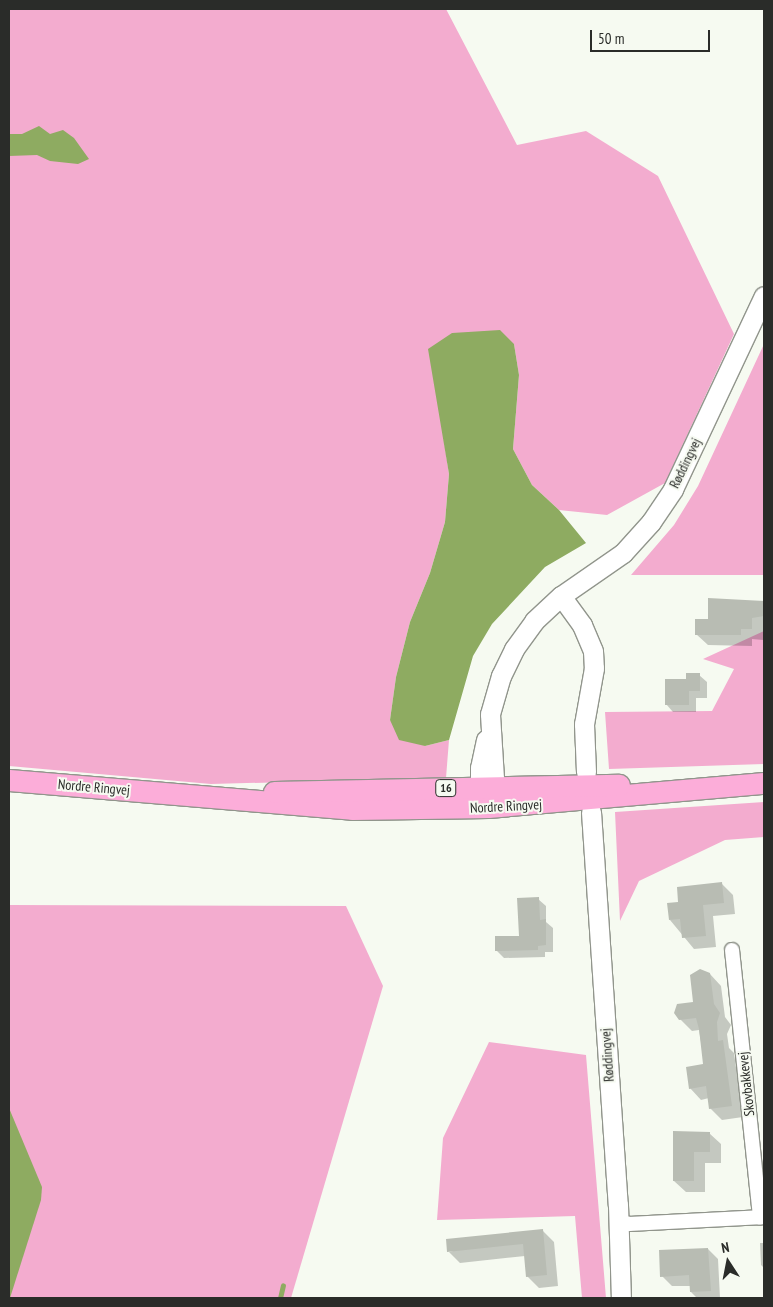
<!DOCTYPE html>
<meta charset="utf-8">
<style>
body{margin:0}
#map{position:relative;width:773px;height:1307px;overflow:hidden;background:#f6faf1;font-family:"PT Sans Narrow",sans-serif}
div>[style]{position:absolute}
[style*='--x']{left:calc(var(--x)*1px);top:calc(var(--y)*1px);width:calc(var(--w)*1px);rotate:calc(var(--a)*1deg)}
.green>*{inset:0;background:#f3accf}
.water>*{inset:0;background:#8eab61}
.shadow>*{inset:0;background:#0003}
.stream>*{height:5px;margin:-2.5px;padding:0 2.5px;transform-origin:2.5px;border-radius:2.5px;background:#8eab61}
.building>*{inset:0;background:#b8bcb3}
.roads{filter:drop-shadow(1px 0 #91958c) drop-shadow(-1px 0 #91958c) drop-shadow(0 1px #91958c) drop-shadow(0 -1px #91958c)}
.street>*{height:14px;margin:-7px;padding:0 7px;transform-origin:7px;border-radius:7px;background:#fff}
.secondary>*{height:19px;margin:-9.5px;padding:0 9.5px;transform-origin:9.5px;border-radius:9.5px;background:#fff}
.primary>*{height:21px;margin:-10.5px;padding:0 10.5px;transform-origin:10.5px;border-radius:10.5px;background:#fcadd9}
span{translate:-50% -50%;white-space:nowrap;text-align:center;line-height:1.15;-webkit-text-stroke:4px #f6faf1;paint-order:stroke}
.shield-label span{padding:1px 4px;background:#f6faf1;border:1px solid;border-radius:4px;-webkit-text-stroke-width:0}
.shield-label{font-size:12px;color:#2a2c29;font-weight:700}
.street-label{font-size:14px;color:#2a2c29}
.frame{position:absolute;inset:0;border:10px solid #2a2c29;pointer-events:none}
.north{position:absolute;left:703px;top:1237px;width:50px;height:50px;-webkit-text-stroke:4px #f6faf1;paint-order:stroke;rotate:349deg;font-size:14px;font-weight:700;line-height:20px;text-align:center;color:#2a2c29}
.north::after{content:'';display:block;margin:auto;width:18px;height:22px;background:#2a2c29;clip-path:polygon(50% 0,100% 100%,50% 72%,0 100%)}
.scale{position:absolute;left:590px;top:30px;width:120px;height:22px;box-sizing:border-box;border:2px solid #2a2c29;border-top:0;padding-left:6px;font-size:15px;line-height:18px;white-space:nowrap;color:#2a2c29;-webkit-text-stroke:4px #f6faf1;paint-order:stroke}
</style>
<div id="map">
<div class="green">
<i style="clip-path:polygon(9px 9px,446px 9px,517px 145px,586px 131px,658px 176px,734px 334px,665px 483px,607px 515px,559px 510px,532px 485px,513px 449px,519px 375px,514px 344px,443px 434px,449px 474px,445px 522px,430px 573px,410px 622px,396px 677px,390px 720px,425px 746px,449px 740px,446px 778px,211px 784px,9px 766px)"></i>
<i style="clip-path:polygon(764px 344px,764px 575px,631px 575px,674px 525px,698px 486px)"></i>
<i style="clip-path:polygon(764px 631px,764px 764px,609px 769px,605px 712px,712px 711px,734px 669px,703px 659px)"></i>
<i style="clip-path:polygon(764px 802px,764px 837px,725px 840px,639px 881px,620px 921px,615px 812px)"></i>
<i style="clip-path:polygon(9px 905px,346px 906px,383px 986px,291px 1298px,9px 1298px)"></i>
<i style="clip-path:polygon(489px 1042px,586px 1055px,606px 1298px,582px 1298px,575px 1216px,437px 1220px,443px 1138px)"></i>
</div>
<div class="water">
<i style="clip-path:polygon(39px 126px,50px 134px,63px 130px,74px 138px,89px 159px,78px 164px,50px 161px,37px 155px,9px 156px,9px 134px,22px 134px)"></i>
<i style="clip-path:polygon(500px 330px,514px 344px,519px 375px,513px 449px,532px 485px,559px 510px,586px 543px,545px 567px,492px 624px,473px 656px,449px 740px,425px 746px,399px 740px,390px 720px,396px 677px,410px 622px,430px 573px,445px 522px,449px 474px,428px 349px,452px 333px)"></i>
<i style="clip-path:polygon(9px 1108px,42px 1187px,41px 1200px,10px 1298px)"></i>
</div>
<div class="shadow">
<i style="clip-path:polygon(709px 599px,764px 602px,763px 640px,752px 639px,752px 646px,708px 645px,696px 634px,709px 620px)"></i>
<i style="clip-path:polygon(699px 675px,707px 682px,707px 698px,696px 698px,696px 712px,673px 712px,666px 704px,687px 680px)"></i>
<i style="clip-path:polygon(722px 884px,733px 895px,735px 914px,713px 916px,716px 947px,694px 949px,670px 920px,680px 904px)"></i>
<i style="clip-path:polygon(538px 899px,546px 906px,546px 922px,553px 928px,553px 952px,545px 952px,545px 957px,504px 958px,496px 950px,520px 937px)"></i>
<i style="clip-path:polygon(710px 974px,721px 986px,725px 1017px,731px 1025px,727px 1034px,729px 1048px,734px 1053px,743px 1117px,722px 1120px,710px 1108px,709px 1098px,701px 1100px,690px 1088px,705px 1066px,699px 1030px,692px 1031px,680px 1019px,694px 1003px)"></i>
<i style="clip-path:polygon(674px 1133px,709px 1133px,721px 1144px,721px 1163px,705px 1163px,705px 1192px,686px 1192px,674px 1181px)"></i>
<i style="clip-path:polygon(542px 1230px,554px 1242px,558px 1286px,539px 1288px,527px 1276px,525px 1256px,460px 1263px,449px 1252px)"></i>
<i style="clip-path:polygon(760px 1243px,764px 1243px,764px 1268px,761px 1265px)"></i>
<i style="clip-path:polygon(708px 1249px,718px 1259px,720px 1298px,697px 1298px,691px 1292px,690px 1286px,672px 1286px,662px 1276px)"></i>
</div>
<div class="stream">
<i style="--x:280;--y:1298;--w:13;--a:-77"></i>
</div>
<div class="building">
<i style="clip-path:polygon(708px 598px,764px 601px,764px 616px,752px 618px,752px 629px,741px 629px,741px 635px,695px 635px,695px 619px,708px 619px)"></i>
<i style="clip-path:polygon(686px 673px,700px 673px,700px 691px,689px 691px,689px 705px,665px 705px,665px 679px,686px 679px)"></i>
<i style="clip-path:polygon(722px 882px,724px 903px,703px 905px,706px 936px,682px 938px,680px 919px,669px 920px,667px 903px,678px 902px,677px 887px)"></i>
<i style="clip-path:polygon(539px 897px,540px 920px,546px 919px,546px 945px,538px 946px,538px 950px,495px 951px,495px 936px,519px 936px,517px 898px)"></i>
<i style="clip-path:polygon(700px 969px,710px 973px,714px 1004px,720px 1013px,717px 1022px,718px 1041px,723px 1040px,732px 1106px,709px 1109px,706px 1086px,689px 1089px,686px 1067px,703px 1064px,699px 1029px,696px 1018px,679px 1020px,674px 1013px,677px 1004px,693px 1002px,690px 975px)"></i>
<i style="clip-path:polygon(673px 1131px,710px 1132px,710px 1152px,694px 1152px,694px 1181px,673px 1181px)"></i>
<i style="clip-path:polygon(543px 1229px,547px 1275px,526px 1277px,523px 1244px,447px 1252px,446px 1239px)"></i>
<i style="clip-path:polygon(708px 1248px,711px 1291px,690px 1292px,689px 1275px,660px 1277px,659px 1250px)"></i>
</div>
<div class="roads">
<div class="street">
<i style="--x:732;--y:950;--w:269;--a:84"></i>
<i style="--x:618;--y:1221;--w:11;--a:15"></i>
<i style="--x:629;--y:1224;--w:135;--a:-3"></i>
</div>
<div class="secondary">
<i style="--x:561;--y:596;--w:36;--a:54"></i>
<i style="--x:582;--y:625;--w:28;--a:67"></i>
<i style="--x:593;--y:651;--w:17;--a:87"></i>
<i style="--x:594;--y:668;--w:57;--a:100.1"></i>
<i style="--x:584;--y:724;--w:48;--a:87.6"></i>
<i style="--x:490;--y:800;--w:22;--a:-80"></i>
<i style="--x:494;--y:778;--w:64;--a:-93.6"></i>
<i style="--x:490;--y:714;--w:40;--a:-74"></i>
<i style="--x:501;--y:676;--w:30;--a:-64"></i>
<i style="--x:514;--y:649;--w:34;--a:-54"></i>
<i style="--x:534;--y:621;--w:37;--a:-43"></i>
<i style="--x:561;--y:596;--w:75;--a:-34.7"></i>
<i style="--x:623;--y:553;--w:42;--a:-47.9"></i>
<i style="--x:651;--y:522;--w:40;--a:-56"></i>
<i style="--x:673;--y:489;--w:213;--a:-64.8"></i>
<i style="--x:485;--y:801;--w:15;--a:-110"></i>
<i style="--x:480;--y:787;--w:19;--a:-90"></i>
<i style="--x:480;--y:768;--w:29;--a:-78"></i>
<i style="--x:591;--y:812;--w:394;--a:86.1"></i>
<i style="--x:618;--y:1205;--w:93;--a:88.2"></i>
</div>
<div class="primary">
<i style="--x:9;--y:780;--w:344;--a:4.8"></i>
<i style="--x:352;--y:809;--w:136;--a:-0.8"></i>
<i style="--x:488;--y:807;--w:277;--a:-5"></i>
<i style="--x:274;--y:792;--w:345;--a:-1.2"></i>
</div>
</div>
<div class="shield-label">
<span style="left:446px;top:788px">16</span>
</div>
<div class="street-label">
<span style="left:685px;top:463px;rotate:-64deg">Røddingvej</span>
<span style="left:94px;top:787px;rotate:5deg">Nordre Ringvej</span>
<span style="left:506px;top:806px;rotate:-3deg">Nordre Ringvej</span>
<span style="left:607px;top:1055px;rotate:-94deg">Røddingvej</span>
<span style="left:746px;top:1084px;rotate:-96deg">Skovbakkevej</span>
</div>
<div class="frame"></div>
<div class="north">N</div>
<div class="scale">50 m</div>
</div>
